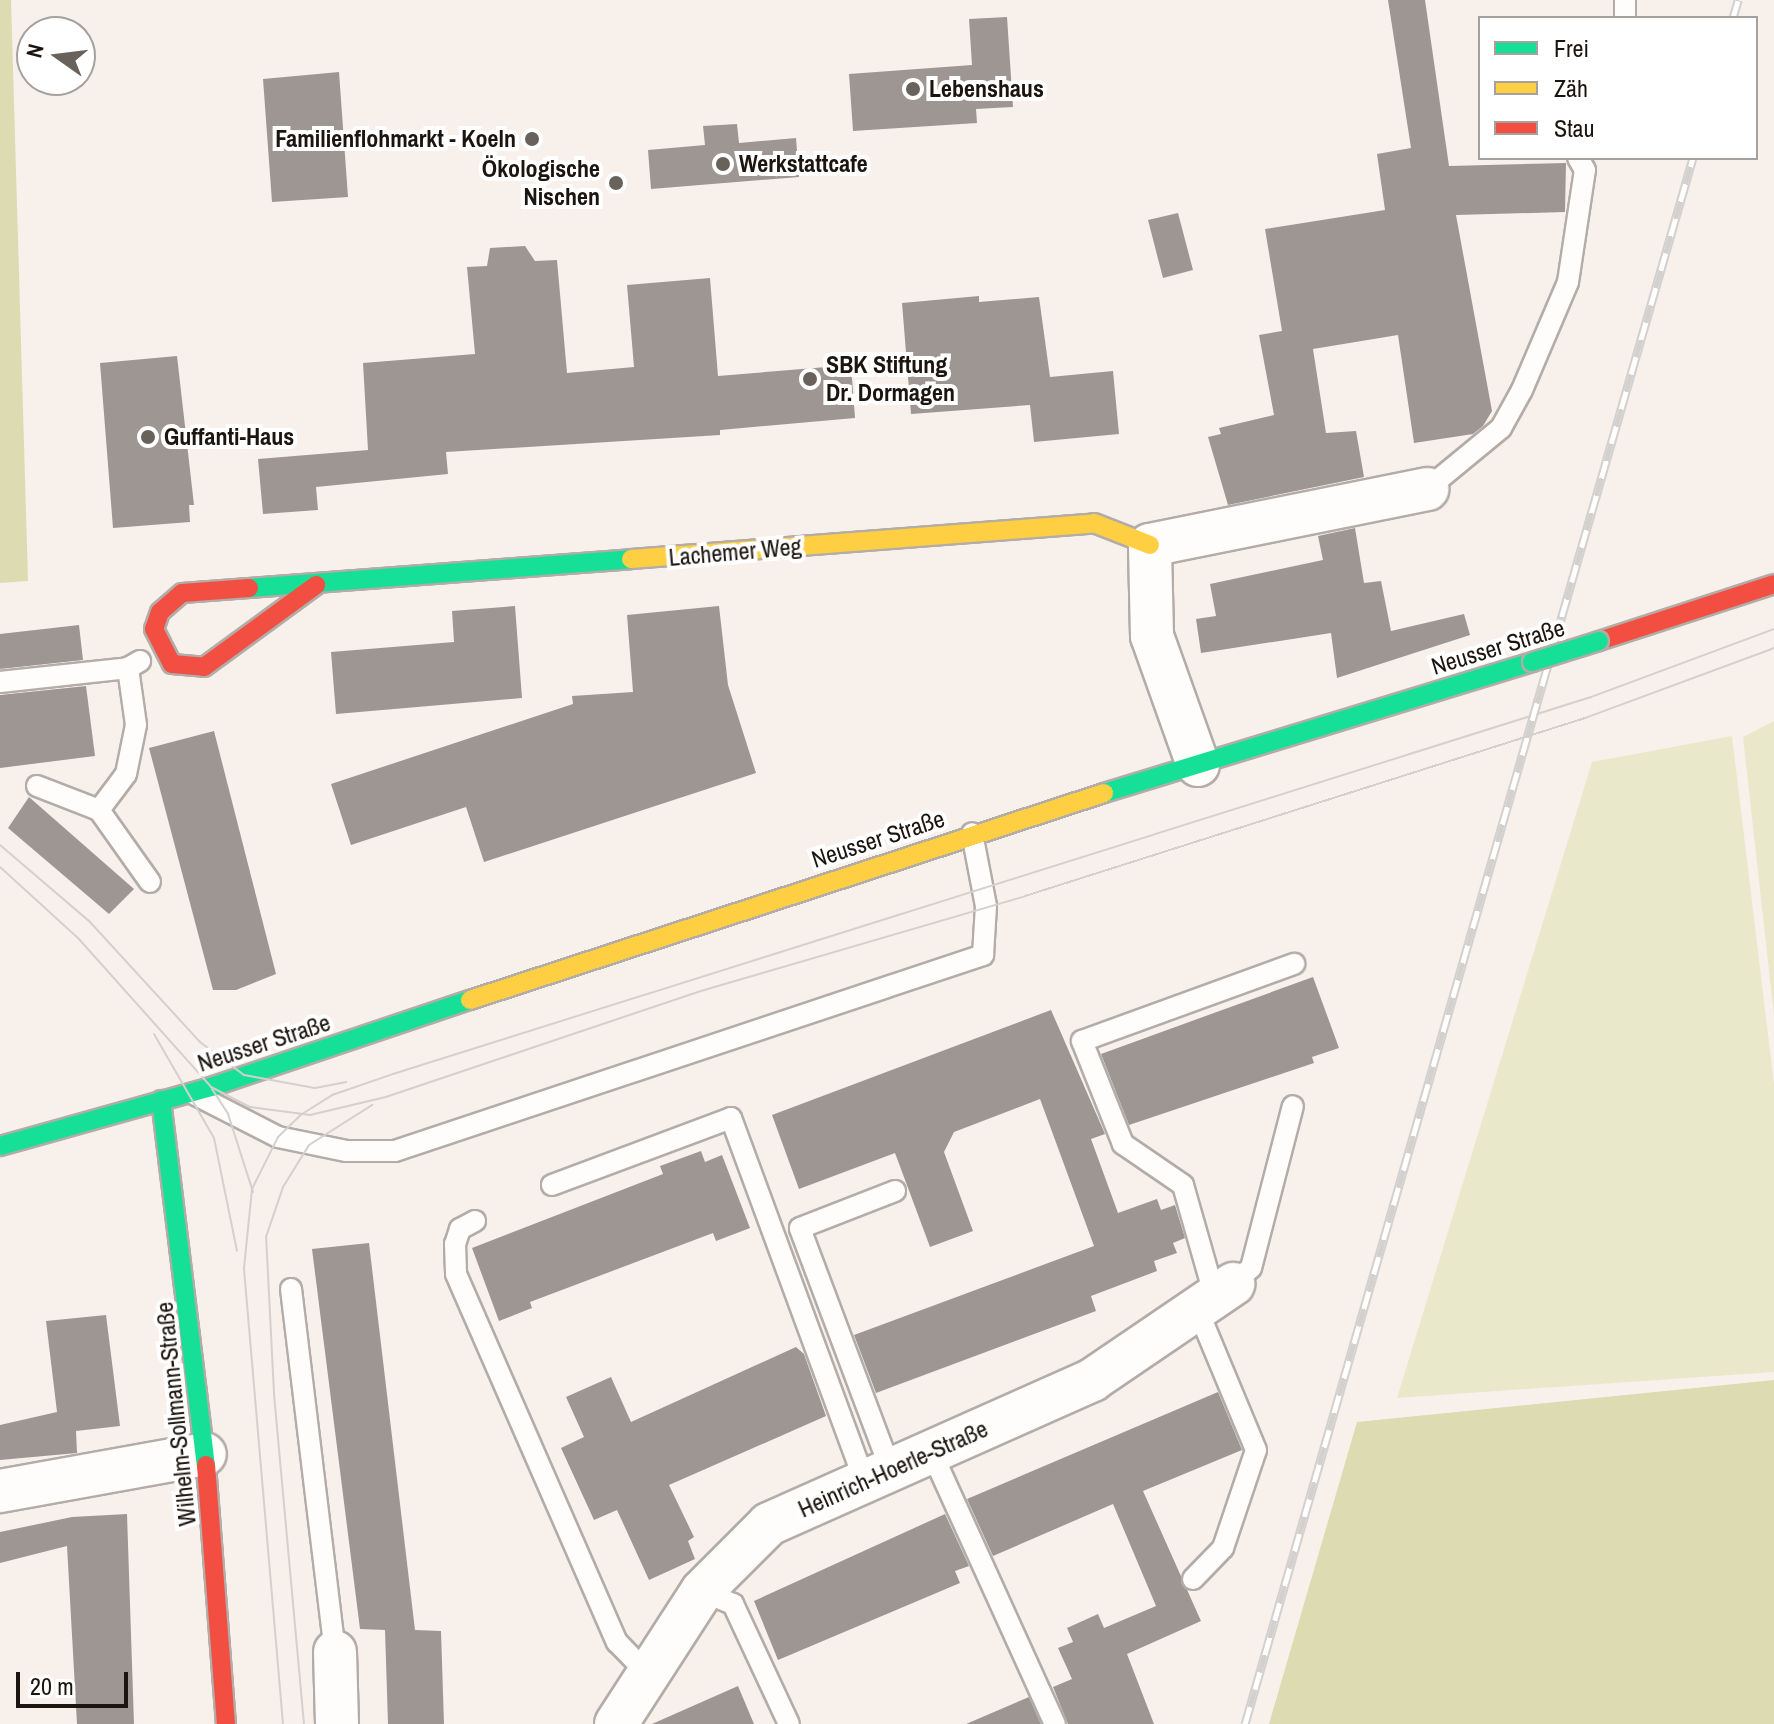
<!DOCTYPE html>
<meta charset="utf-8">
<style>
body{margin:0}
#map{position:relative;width:1774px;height:1724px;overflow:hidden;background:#f8f0eb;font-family:"Archivo Narrow",sans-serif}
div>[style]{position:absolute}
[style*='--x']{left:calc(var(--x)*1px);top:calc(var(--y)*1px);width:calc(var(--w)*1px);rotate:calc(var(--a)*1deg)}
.green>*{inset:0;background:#eae8cb}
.forest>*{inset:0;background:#dcdbb2}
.building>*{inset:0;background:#9e9693}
.roads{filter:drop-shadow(2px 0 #b3aca7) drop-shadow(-2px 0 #b3aca7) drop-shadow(0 2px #b3aca7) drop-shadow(0 -2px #b3aca7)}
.lane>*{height:20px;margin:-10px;padding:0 10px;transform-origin:10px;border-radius:10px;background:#fefdfc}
.street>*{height:42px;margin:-21px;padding:0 21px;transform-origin:21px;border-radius:21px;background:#fefdfc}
.fast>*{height:18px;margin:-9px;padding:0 9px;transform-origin:9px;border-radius:9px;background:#16e098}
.slow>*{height:18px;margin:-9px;padding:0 9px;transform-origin:9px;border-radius:9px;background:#ffcf43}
.jam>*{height:18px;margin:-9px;padding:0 9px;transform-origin:9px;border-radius:9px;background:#f24e42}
.tram>*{height:2px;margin:-1px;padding:0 1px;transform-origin:1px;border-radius:1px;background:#d3d0ce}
.rail>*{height:9px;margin-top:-4.5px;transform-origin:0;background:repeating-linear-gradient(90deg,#fff 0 18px,#d3d0ce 0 36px);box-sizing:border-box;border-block:2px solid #d3d0ce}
.bridges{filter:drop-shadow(2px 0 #b3aca7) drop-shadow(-2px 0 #b3aca7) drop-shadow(0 2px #b3aca7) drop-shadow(0 -2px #b3aca7)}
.fast-bridge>*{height:18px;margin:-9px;padding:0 9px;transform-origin:9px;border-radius:9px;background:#16e098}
.dots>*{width:22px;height:22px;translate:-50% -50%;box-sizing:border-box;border:4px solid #fff;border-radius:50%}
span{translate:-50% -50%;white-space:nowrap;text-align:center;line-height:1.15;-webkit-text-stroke:8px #fff;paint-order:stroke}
.poi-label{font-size:24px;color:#1c140f;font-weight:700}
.left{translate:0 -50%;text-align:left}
.right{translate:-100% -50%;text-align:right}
.street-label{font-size:24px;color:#1c140f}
.legend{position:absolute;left:1478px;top:16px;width:280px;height:144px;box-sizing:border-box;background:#fff;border:2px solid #a4a19f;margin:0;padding:10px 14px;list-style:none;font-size:24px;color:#1c140f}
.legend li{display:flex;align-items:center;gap:16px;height:40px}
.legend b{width:40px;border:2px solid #a4a19f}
.north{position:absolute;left:16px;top:16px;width:80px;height:80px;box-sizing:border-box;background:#fff;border:2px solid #a4a19f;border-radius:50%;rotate:284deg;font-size:22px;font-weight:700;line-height:32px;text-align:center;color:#1c140f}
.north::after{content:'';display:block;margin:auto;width:28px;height:36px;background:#69615c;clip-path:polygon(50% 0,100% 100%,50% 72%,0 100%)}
.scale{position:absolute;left:16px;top:1672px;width:112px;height:36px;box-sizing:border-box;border:4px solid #1c140f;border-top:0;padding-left:10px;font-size:24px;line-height:28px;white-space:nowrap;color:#1c140f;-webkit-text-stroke:6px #fff;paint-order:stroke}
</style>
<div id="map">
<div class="green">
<i style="clip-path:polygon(1774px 721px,1774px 1016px,1743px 737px)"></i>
<i style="clip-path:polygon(1732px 736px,1774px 1084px,1774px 1372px,1397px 1398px,1592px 762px)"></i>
</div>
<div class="forest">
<i style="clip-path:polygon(0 0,11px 0,28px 581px,0 583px)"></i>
<i style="clip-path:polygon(1774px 1380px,1774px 1724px,1269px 1724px,1357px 1422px)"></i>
</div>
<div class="building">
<i style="clip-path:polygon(1388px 0,1425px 0,1449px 166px,1566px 163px,1565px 212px,1456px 215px,1492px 411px,1483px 426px,1473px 434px,1414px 443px,1398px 335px,1313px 349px,1326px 433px,1356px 431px,1364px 477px,1228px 505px,1208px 437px,1221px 434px,1219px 428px,1274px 415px,1259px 335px,1282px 331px,1265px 229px,1385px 210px,1377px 154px,1411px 148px)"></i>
<i style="clip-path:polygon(1007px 17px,1013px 107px,976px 109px,977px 123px,853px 131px,849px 74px,972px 65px,969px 19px)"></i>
<i style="clip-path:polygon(339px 72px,348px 197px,272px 202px,263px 79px)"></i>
<i style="clip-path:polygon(737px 124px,739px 143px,796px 138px,799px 177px,651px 189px,648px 150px,705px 145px,703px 126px)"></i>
<i style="clip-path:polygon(1178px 213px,1193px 270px,1163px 278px,1148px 220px)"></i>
<i style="clip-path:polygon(525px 246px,535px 261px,557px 260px,567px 373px,634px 367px,627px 285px,710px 278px,718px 376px,851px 365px,855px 418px,720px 430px,720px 435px,446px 452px,448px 474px,316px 487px,318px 510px,263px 514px,258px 459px,368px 450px,363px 363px,475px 354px,467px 267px,487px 266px,490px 248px)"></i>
<i style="clip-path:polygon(979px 296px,979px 302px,1039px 297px,1050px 377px,1113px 371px,1119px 434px,1034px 442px,1030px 405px,911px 414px,902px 303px)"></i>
<i style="clip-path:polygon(177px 356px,194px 505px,189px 505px,190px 522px,113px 528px,100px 363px)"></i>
<i style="clip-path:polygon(1355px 528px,1364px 583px,1381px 581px,1391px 631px,1464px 614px,1470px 635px,1337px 678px,1331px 633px,1201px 653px,1196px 619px,1216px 616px,1210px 584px,1323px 560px,1318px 536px)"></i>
<i style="clip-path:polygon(515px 606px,522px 698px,336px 714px,331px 652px,454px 642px,452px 611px)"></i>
<i style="clip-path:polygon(719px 606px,728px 685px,756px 773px,484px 862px,466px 807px,351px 845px,331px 784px,573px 704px,572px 696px,633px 692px,627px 615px)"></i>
<i style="clip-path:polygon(79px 625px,83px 660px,0 669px,0 634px)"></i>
<i style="clip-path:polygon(86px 686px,95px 756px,0 768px,0 695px)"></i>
<i style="clip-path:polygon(214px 731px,276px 974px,236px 990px,213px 990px,149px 748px)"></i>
<i style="clip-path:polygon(29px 797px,134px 889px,109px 914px,8px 828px)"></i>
<i style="clip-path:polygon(1313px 977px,1339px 1048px,1312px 1057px,1314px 1063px,1129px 1125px,1101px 1054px)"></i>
<i style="clip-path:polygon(1051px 1010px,1105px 1134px,1091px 1139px,1118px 1213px,1157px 1199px,1161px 1210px,1175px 1205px,1185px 1238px,1173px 1243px,1177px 1253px,1154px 1261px,1157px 1271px,1091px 1296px,1096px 1311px,876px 1393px,854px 1335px,1094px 1246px,1040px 1099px,954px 1132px,944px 1152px,973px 1231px,930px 1247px,895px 1153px,799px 1189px,772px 1115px)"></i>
<i style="clip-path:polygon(701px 1151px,705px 1162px,722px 1155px,750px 1228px,716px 1241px,713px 1233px,530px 1302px,532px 1308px,499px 1321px,472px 1248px,663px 1174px,660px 1166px)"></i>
<i style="clip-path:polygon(369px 1243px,415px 1630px,441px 1631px,444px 1724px,388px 1724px,385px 1630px,360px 1629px,312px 1249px)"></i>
<i style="clip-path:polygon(106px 1315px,120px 1426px,76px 1431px,77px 1453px,0 1460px,0 1425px,57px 1412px,46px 1321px)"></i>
<i style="clip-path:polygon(796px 1347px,804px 1354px,826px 1416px,669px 1485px,694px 1537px,688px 1541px,695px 1559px,649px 1580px,617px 1510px,594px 1520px,561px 1448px,584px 1437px,566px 1397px,611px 1377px,631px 1422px)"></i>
<i style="clip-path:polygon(1218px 1392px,1242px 1450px,1143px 1491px,1201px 1621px,1127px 1654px,1154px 1724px,1068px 1724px,1053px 1687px,1072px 1679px,1058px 1648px,1073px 1642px,1067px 1628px,1098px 1614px,1104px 1628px,1156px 1606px,1113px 1504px,993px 1556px,967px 1499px)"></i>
<i style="clip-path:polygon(127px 1514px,134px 1724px,77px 1724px,67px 1546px,0 1563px,0 1532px,72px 1517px)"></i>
<i style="clip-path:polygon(945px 1514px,969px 1566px,955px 1571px,960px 1583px,778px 1660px,754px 1601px)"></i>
<i style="clip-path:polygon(738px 1686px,754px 1724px,652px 1724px)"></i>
<i style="clip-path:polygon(1029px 1697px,1041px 1724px,966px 1724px)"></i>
</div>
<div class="roads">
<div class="lane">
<i style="--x:1625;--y:18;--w:18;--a:-90"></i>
<i style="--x:1427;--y:489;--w:96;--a:-39.5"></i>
<i style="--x:1501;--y:428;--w:43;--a:-61.1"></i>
<i style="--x:1522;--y:390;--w:117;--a:-66.9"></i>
<i style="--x:1568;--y:282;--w:113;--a:-81.4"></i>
<i style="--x:1585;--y:170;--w:14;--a:-120"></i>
<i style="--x:0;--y:682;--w:129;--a:-6.2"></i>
<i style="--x:128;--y:668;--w:14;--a:-30"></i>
<i style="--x:37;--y:786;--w:66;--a:21.2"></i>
<i style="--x:99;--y:810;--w:45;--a:-53.1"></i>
<i style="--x:126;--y:774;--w:50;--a:-78.5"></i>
<i style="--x:136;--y:725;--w:58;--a:-98"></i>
<i style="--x:99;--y:810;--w:88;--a:54.7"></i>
<i style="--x:194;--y:1094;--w:94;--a:27.1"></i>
<i style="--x:278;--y:1137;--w:69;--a:11.6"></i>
<i style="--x:346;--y:1151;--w:49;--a:0"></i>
<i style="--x:395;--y:1151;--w:620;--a:-18.43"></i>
<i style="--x:983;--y:955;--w:49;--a:-86.5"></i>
<i style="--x:986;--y:906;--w:74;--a:-100.9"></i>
<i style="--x:552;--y:1185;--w:191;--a:-20.5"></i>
<i style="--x:731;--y:1118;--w:386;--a:69.8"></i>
<i style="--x:475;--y:1221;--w:17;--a:152"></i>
<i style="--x:460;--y:1229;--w:16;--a:108"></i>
<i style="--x:455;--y:1244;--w:30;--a:88"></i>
<i style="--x:456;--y:1274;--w:402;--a:66.4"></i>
<i style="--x:617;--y:1642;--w:43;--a:45.9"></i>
<i style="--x:1233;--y:1284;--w:24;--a:-42"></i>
<i style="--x:1251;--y:1268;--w:167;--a:-75.5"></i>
<i style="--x:291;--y:1289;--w:366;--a:83.1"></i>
<i style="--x:1214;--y:1294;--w:113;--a:-105.9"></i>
<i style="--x:1183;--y:1185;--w:73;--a:-145.7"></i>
<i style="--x:1123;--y:1144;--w:111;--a:-111.7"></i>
<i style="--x:1082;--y:1041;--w:226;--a:-20"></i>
<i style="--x:931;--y:1451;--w:300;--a:65.6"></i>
<i style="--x:890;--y:1468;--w:256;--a:-110.6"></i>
<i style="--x:800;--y:1228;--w:102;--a:-21.3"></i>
<i style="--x:1193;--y:1579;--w:43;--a:-45.9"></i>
<i style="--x:1223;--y:1548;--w:103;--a:-71.4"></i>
<i style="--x:1256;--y:1450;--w:156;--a:-112.6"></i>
<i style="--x:702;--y:1591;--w:34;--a:23"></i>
<i style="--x:733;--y:1604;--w:132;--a:65"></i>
</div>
<div class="street">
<i style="--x:1198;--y:765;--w:137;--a:-109.6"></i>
<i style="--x:1152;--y:636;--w:91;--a:-91.3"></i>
<i style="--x:1150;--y:545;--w:283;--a:-11.4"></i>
<i style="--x:0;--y:1491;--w:208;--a:-10.2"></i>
<i style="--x:335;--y:1652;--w:72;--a:88.4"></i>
<i style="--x:616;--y:1724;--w:158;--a:-57.1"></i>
<i style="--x:702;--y:1591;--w:95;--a:-45"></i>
<i style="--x:769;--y:1524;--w:354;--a:-24"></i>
<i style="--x:1092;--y:1380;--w:171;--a:-34.2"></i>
</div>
<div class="fast">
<i style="--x:249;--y:588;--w:383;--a:-4.3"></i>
<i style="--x:1104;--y:793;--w:448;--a:-17"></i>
<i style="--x:161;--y:1100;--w:368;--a:83"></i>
<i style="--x:0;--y:1146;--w:219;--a:-15.6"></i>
<i style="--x:211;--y:1087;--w:273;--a:-18.6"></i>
</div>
<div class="slow">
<i style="--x:631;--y:559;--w:464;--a:-4.4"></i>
<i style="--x:1094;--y:523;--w:60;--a:21.4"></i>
<i style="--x:470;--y:1000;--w:667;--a:-18.08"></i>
</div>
<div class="jam">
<i style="--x:249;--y:588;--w:67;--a:175.7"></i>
<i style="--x:182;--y:593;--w:29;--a:139"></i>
<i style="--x:160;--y:612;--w:18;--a:109"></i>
<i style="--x:154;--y:629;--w:39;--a:63"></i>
<i style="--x:172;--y:664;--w:32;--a:5"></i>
<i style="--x:204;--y:667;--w:139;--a:-36.2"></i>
<i style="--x:1599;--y:641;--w:184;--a:-18"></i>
<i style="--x:206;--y:1465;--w:260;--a:85.6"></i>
</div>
</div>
<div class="tram">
<i style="--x:0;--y:845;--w:118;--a:40.5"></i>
<i style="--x:90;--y:922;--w:163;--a:47.5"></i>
<i style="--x:200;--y:1042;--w:55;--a:36.9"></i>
<i style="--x:244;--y:1075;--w:72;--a:10.4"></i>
<i style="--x:315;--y:1088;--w:32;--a:-11"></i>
<i style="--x:0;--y:867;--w:105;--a:42.3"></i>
<i style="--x:78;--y:938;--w:200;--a:48.2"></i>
<i style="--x:211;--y:1087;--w:44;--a:27.1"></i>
<i style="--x:250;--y:1107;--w:61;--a:7.6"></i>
<i style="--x:310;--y:1115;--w:78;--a:-13.3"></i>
<i style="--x:386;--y:1097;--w:332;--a:-18.6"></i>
<i style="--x:701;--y:991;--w:338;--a:-16.3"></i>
<i style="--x:1025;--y:896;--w:588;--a:-17.63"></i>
<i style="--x:1585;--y:718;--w:202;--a:-20.3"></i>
<i style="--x:154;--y:1034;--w:120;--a:60"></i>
<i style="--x:214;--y:1138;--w:115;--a:78.5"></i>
<i style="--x:212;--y:1089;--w:30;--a:57"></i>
<i style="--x:228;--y:1114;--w:82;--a:72.2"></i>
<i style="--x:283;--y:1724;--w:458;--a:-94.9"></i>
<i style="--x:244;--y:1268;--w:79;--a:-84.2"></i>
<i style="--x:252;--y:1189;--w:58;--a:-63.4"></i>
<i style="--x:278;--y:1137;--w:33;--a:-44"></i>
<i style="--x:302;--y:1114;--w:36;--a:-32"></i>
<i style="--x:332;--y:1095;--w:65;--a:-19"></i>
<i style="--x:393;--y:1074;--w:1256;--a:-17.47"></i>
<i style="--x:1591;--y:697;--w:195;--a:-20.4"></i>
<i style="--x:304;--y:1724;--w:332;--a:-95.2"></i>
<i style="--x:274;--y:1393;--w:156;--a:-92.9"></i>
<i style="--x:266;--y:1237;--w:53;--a:-71.2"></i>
<i style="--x:283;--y:1187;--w:49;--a:-58.2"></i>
<i style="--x:309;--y:1145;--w:75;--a:-32.4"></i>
</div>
<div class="rail">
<i style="--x:1733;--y:18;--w:19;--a:-74"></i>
<i style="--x:1245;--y:1724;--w:1629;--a:-74.04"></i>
</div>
<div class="bridges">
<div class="fast-bridge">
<i style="--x:1532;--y:662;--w:70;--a:-17.4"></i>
</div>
</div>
<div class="dots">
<i style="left:913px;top:89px;background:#69615c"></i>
<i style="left:532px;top:139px;background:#69615c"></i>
<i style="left:723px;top:164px;background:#69615c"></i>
<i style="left:616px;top:183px;background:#69615c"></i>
<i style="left:810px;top:379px;background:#69615c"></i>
<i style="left:148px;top:437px;background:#69615c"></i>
</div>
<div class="poi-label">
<span class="left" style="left:929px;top:89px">Lebenshaus</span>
<span class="right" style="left:516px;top:139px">Familienflohmarkt - Koeln</span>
<span class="left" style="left:739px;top:164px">Werkstattcafe</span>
<span class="right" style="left:600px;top:183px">Ökologische<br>Nischen</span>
<span class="left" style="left:826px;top:379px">SBK Stiftung<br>Dr. Dormagen</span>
<span class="left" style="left:164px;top:437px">Guffanti-Haus</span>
</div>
<div class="street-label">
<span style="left:735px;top:552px;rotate:-5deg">Lachemer Weg</span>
<span style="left:1498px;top:647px;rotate:-17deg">Neusser Straße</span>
<span style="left:878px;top:839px;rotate:-18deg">Neusser Straße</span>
<span style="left:264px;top:1043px;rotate:-18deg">Neusser Straße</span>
<span style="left:176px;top:1414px;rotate:-96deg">Wilhelm-Sollmann-Straße</span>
<span style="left:893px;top:1469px;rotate:-24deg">Heinrich-Hoerle-Straße</span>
</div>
<ul class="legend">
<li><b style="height:10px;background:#16e098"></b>Frei</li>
<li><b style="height:10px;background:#ffcf43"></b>Zäh</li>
<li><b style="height:10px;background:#f24e42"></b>Stau</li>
</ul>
<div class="north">N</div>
<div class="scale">20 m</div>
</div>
